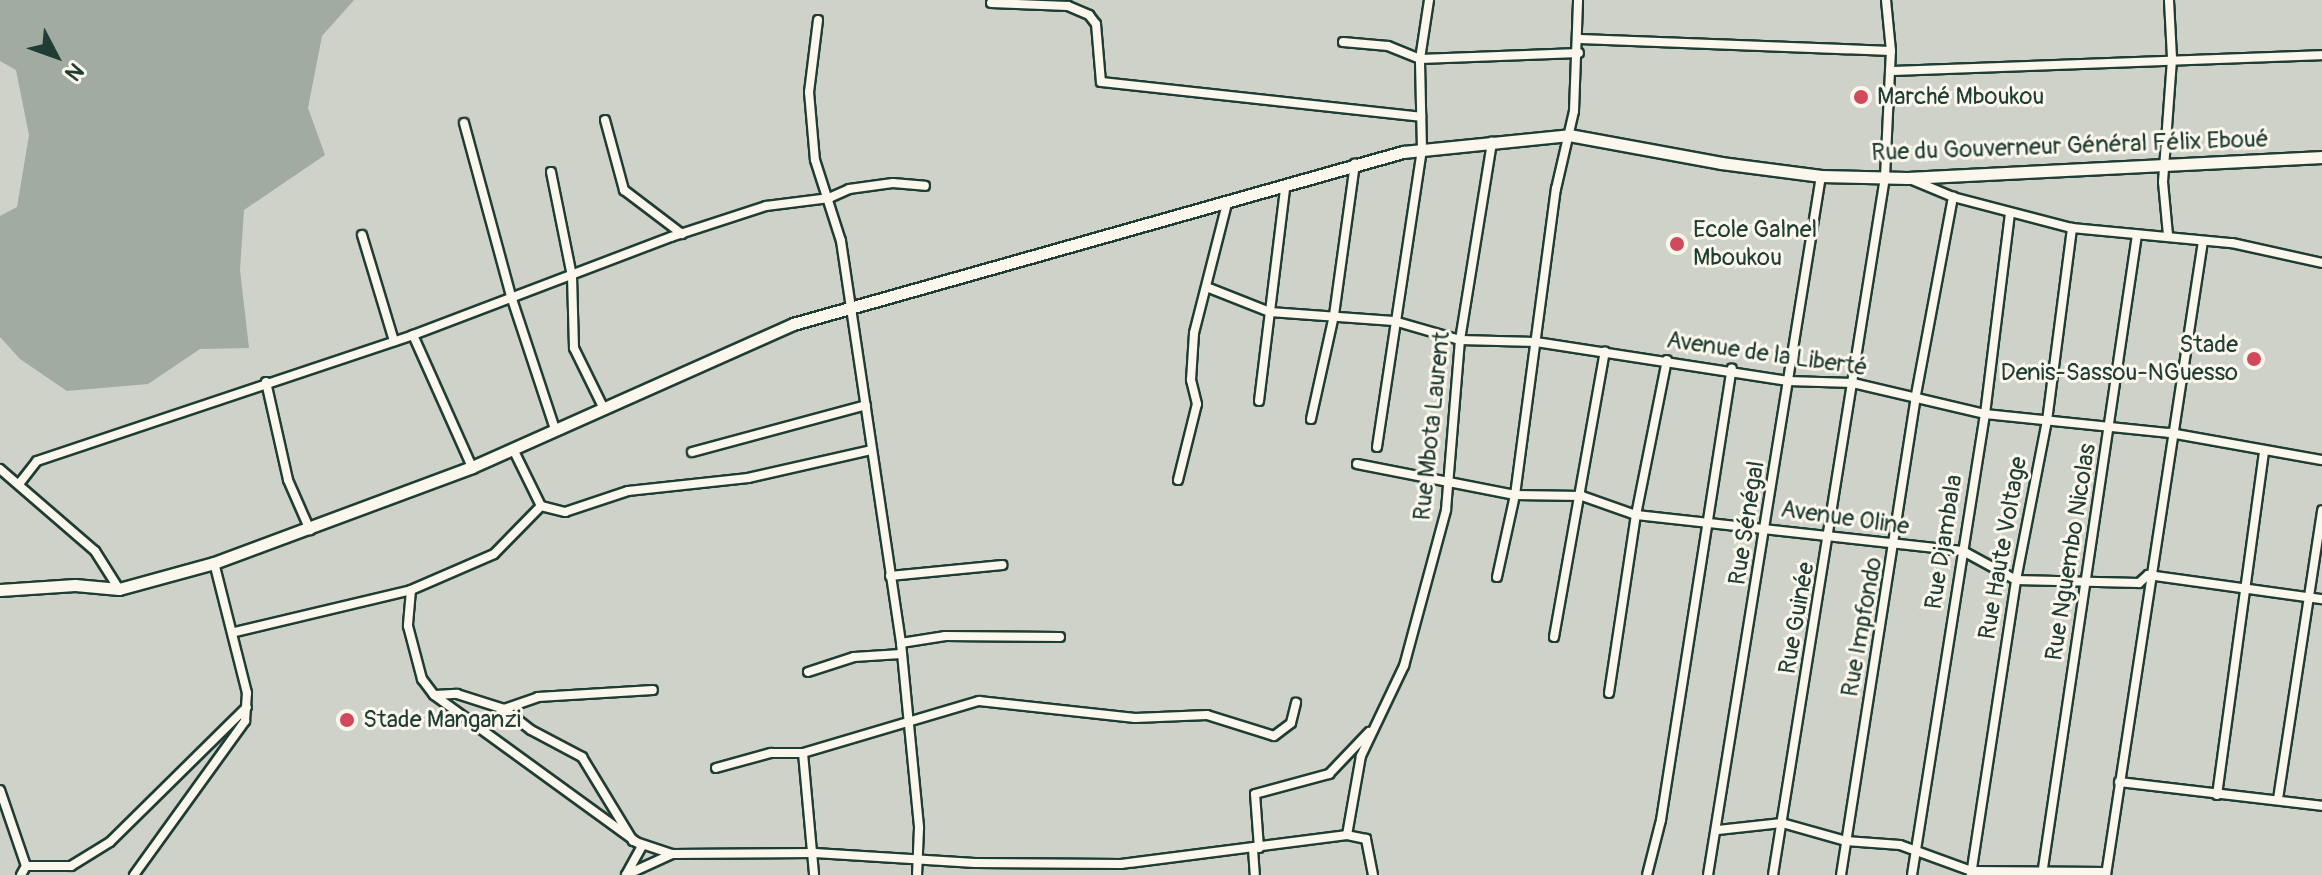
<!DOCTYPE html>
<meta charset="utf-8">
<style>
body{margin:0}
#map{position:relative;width:2322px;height:875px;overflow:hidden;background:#f2f0e5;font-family:Pangolin,sans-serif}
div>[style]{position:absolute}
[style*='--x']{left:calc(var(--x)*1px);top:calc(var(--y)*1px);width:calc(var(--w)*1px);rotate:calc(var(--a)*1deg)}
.green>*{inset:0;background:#cfd2c8}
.water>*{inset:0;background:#a2aba1}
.roads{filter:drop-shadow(2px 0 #1f3d34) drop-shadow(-2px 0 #1f3d34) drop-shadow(0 2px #1f3d34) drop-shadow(0 -2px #1f3d34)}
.street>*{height:8px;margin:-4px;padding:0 4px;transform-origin:4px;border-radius:4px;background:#fbf7ec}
.secondary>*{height:11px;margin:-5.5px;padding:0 5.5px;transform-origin:5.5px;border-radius:5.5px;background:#fbf7ec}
.dots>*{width:22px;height:22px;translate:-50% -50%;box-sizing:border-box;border:4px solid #fbf7ec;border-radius:50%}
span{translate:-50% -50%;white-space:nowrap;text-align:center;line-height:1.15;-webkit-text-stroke:6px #fbf7ec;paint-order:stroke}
.poi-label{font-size:24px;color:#1f3d34}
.left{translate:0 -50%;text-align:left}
.right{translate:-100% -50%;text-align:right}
.street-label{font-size:24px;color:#1f3d34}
.north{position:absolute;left:16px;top:16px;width:80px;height:80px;-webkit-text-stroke:6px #fbf7ec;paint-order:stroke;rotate:131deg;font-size:22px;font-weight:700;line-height:32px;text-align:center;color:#1f3d34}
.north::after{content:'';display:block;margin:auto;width:28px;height:36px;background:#1f3d34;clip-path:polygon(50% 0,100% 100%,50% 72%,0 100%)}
</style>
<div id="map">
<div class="green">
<i style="clip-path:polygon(0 0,2322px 0,2322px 875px,0 875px)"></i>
</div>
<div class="water">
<i style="clip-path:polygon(0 0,354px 0,322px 36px,308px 108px,325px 155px,244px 210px,240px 270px,249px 348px,200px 349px,148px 384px,67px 391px,20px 359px,0 337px,0 216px,17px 207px,29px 135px,16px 70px,0 61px)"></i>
</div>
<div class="roads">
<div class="street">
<i style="--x:991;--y:3;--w:77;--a:2.2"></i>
<i style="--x:1068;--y:6;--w:23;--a:23"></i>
<i style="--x:1089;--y:15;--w:11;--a:52"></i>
<i style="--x:1096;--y:24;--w:58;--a:85.1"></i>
<i style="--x:1101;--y:82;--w:322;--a:6.2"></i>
<i style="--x:818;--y:20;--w:73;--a:97.1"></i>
<i style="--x:809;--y:92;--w:68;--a:85"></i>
<i style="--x:815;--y:160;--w:85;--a:72.2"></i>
<i style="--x:841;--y:241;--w:406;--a:81.5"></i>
<i style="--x:901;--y:643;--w:186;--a:84.4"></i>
<i style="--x:919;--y:828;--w:47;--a:92.4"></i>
<i style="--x:1580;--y:39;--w:311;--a:2.2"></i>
<i style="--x:1343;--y:42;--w:45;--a:5.1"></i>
<i style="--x:1388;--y:46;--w:35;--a:22"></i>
<i style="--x:1420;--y:59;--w:159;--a:-2.2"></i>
<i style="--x:1890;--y:71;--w:432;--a:-2.1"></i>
<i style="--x:605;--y:120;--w:73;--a:74.8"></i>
<i style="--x:624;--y:190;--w:73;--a:37.2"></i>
<i style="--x:464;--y:123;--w:179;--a:74.8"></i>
<i style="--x:511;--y:296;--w:140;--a:71.7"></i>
<i style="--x:551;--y:172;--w:106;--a:78.6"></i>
<i style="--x:572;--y:276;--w:72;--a:88.4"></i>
<i style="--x:574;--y:348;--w:66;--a:63.8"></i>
<i style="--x:1910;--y:179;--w:47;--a:22.7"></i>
<i style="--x:1953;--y:197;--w:123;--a:14.6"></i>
<i style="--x:2072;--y:228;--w:161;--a:5.4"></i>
<i style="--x:2232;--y:243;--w:92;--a:12.5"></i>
<i style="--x:362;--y:235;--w:111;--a:73.2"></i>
<i style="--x:2168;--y:235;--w:53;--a:-95.4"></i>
<i style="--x:2163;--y:182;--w:124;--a:-85.8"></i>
<i style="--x:2172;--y:58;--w:58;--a:-93"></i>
<i style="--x:1209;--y:288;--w:66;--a:21.5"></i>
<i style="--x:1270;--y:312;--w:124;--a:4.2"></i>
<i style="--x:1394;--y:321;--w:69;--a:16.1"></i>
<i style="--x:1460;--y:340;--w:76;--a:1.5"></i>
<i style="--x:1536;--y:342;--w:255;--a:8.8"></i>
<i style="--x:1788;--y:381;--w:65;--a:1.8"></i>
<i style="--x:1853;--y:383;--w:136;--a:13.2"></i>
<i style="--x:1985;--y:414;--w:186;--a:5.9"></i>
<i style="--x:2170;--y:433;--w:154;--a:10.1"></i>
<i style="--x:413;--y:335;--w:145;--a:65.9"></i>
<i style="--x:266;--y:382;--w:100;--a:77.3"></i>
<i style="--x:288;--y:480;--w:55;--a:66.3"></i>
<i style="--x:1259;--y:401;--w:215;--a:-83"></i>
<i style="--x:1311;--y:419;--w:107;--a:-77.5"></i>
<i style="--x:1334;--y:315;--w:153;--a:-82.1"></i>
<i style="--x:1377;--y:447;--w:300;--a:-81.4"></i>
<i style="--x:1422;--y:150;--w:91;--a:-91.3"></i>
<i style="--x:1420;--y:59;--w:60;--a:-81.3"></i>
<i style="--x:692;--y:452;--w:180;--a:-15.1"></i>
<i style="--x:1357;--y:464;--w:161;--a:11.1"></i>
<i style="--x:1515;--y:495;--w:67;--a:0.9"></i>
<i style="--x:1582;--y:496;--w:57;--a:19.4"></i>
<i style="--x:1636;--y:515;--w:329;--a:6.3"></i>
<i style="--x:1963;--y:551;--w:60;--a:28.7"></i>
<i style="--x:2016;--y:580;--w:123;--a:1.4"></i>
<i style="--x:2139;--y:583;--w:12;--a:-42"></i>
<i style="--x:2148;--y:575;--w:176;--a:7.9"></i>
<i style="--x:0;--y:469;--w:125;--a:40.8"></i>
<i style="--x:95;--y:551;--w:45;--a:57.7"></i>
<i style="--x:1178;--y:480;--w:78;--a:-76"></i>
<i style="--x:1197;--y:404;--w:25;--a:-104"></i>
<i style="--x:1191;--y:380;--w:47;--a:-86.3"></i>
<i style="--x:1194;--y:333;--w:133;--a:-75.7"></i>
<i style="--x:19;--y:484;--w:29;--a:-52"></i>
<i style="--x:37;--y:461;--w:397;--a:-18.5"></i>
<i style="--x:413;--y:335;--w:276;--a:-20.8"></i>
<i style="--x:671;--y:237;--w:100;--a:-18.1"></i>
<i style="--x:766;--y:206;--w:64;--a:-7.2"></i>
<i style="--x:829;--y:198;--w:22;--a:-24"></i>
<i style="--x:849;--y:189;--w:44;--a:-7.8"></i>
<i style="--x:893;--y:183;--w:32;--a:5"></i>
<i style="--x:541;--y:506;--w:25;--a:14"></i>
<i style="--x:565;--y:512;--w:66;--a:-18.4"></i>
<i style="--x:628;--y:491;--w:121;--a:-6.2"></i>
<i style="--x:748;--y:478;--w:126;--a:-12.8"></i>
<i style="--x:890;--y:576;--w:113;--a:-5.6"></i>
<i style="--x:1497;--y:577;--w:84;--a:-77.6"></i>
<i style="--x:1515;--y:495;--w:309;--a:-82.4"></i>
<i style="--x:1556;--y:189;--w:80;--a:-77"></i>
<i style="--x:1574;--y:111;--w:111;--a:-87.9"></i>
<i style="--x:411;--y:590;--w:36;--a:95"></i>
<i style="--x:408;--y:626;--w:55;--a:75.2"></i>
<i style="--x:422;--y:679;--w:20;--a:53"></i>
<i style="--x:434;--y:695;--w:257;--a:36"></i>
<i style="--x:642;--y:846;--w:33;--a:119"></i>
<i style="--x:235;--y:632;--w:181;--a:-13.4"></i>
<i style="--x:411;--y:590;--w:90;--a:-23.4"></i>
<i style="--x:494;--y:554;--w:67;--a:-45.6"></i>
<i style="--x:541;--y:506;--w:64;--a:-116.2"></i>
<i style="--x:1554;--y:637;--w:290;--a:-79.9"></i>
<i style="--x:901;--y:643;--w:45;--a:-9"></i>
<i style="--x:945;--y:636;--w:115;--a:0.5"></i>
<i style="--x:808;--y:672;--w:48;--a:-18.1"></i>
<i style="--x:854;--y:657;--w:47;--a:-3.7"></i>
<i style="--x:1609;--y:693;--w:180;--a:-81.4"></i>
<i style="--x:1636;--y:515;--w:158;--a:-78.7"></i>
<i style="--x:435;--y:695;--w:22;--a:-3"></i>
<i style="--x:457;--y:694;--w:49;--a:17.7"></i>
<i style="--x:504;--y:709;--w:36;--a:-19"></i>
<i style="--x:538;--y:697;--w:115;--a:-3.5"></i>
<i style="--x:504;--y:709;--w:34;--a:38"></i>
<i style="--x:531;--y:730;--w:58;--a:27.9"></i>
<i style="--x:582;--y:757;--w:98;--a:58.7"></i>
<i style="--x:633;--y:841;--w:41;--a:18.4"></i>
<i style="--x:672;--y:854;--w:143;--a:-0.4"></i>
<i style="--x:815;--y:853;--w:160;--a:3.6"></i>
<i style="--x:975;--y:863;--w:146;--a:0.4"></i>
<i style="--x:1121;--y:864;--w:228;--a:-7.3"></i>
<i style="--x:803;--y:753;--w:122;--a:84.8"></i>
<i style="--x:716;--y:768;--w:57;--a:-15.3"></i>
<i style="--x:771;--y:753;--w:32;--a:0"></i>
<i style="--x:803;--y:753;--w:184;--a:-16.5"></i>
<i style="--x:979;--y:701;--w:157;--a:6.2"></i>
<i style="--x:1135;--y:718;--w:72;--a:-2.4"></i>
<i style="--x:1207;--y:715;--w:70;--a:17.4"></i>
<i style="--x:1274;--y:736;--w:21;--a:-37"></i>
<i style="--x:1291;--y:723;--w:21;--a:-76"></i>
<i style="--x:2119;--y:782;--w:204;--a:6.7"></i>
<i style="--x:0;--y:790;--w:80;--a:71.1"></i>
<i style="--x:2217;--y:795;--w:347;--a:-82.2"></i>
<i style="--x:2278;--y:799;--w:292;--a:-81.3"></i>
<i style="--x:1718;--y:830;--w:64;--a:-6.2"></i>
<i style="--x:1782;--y:823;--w:66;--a:15.7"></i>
<i style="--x:1846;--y:841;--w:54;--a:4.2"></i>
<i style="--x:1900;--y:845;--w:76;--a:20.1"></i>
<i style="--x:1971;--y:871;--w:135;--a:0.4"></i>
<i style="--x:1259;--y:848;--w:54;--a:-94.2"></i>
<i style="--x:1255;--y:794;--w:77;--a:-15.1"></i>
<i style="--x:1329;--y:774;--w:58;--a:-46.4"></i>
<i style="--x:1253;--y:849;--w:26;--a:86"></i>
<i style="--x:21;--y:875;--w:10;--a:-61"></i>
<i style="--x:26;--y:866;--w:45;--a:0"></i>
<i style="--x:71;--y:866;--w:46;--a:-31.6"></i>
<i style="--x:110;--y:842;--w:192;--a:-44.6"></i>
<i style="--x:134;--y:875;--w:190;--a:-54.2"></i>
<i style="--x:245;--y:721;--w:28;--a:-86"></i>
<i style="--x:247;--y:693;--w:134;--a:-104.2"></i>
<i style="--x:626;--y:875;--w:51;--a:-24.5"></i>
<i style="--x:1373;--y:875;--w:37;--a:-101"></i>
<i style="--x:1366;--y:839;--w:19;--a:-168"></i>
<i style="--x:1347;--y:835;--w:80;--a:-80"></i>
<i style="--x:1361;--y:756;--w:100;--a:-64.5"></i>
<i style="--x:1404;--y:666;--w:162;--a:-74.9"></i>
<i style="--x:1446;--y:510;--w:171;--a:-85.3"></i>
<i style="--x:1460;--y:340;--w:201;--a:-80.8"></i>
<i style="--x:1647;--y:875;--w:57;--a:-75.7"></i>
<i style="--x:1661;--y:820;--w:457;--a:-81.1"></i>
<i style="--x:1708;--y:875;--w:708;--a:-80.82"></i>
<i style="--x:1773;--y:875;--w:707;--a:-80.88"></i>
<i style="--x:1885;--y:177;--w:126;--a:-87.3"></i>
<i style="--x:1891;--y:51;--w:51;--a:-95.6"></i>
<i style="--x:1841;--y:875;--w:481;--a:-81.1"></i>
<i style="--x:1915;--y:400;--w:207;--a:-79.4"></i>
<i style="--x:1912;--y:875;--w:467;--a:-81"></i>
<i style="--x:1985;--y:414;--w:202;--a:-82.9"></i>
<i style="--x:1971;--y:875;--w:298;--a:-81.3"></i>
<i style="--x:2016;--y:580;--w:162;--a:-79"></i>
<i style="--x:2047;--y:421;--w:195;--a:-82.6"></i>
<i style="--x:2042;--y:875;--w:647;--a:-81.56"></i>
<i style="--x:2106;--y:875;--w:641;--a:-81.3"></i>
</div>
<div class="secondary">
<i style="--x:0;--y:590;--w:75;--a:-3.8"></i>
<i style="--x:75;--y:585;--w:44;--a:5.2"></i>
<i style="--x:119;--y:589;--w:98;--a:-15.3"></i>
<i style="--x:214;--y:563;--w:275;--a:-20.4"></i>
<i style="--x:472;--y:467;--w:351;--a:-24"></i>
<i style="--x:793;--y:324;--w:634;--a:-15.75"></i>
<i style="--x:1403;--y:152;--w:167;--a:-5.8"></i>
<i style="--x:1569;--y:135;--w:155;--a:10.4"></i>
<i style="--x:1721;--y:163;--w:101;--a:7.4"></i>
<i style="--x:1821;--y:176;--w:86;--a:1.3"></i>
<i style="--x:1907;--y:178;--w:416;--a:-2.9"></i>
</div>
</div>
<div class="dots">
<i style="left:1861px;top:97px;background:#d1495b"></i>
<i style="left:1677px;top:244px;background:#d1495b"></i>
<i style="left:2254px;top:359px;background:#d1495b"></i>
<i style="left:347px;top:720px;background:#d1495b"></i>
</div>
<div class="poi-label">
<span class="left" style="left:1877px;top:97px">Marché Mboukou</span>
<span class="left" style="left:1693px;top:244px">Ecole Galnel<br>Mboukou</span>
<span class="right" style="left:2238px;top:359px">Stade<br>Denis-Sassou-NGuesso</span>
<span class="left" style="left:363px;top:720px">Stade Manganzi</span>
</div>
<div class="street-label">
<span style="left:2070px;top:146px;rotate:-2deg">Rue du Gouverneur Général Félix Eboué</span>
<span style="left:1767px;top:354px;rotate:8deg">Avenue de la Liberté</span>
<span style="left:1432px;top:426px;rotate:-84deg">Rue Mbota Laurent</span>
<span style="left:1845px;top:518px;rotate:8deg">Avenue Oline</span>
<span style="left:1747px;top:523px;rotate:-81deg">Rue Sénégal</span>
<span style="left:1944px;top:542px;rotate:-81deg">Rue Djambala</span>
<span style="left:2003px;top:548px;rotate:-80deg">Rue Haute Voltage</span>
<span style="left:2071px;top:552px;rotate:-81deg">Rue Nguembo Nicolas</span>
<span style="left:1797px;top:618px;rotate:-80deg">Rue Guinée</span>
<span style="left:1862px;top:627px;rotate:-80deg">Rue Impfondo</span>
</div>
<div class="north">N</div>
</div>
